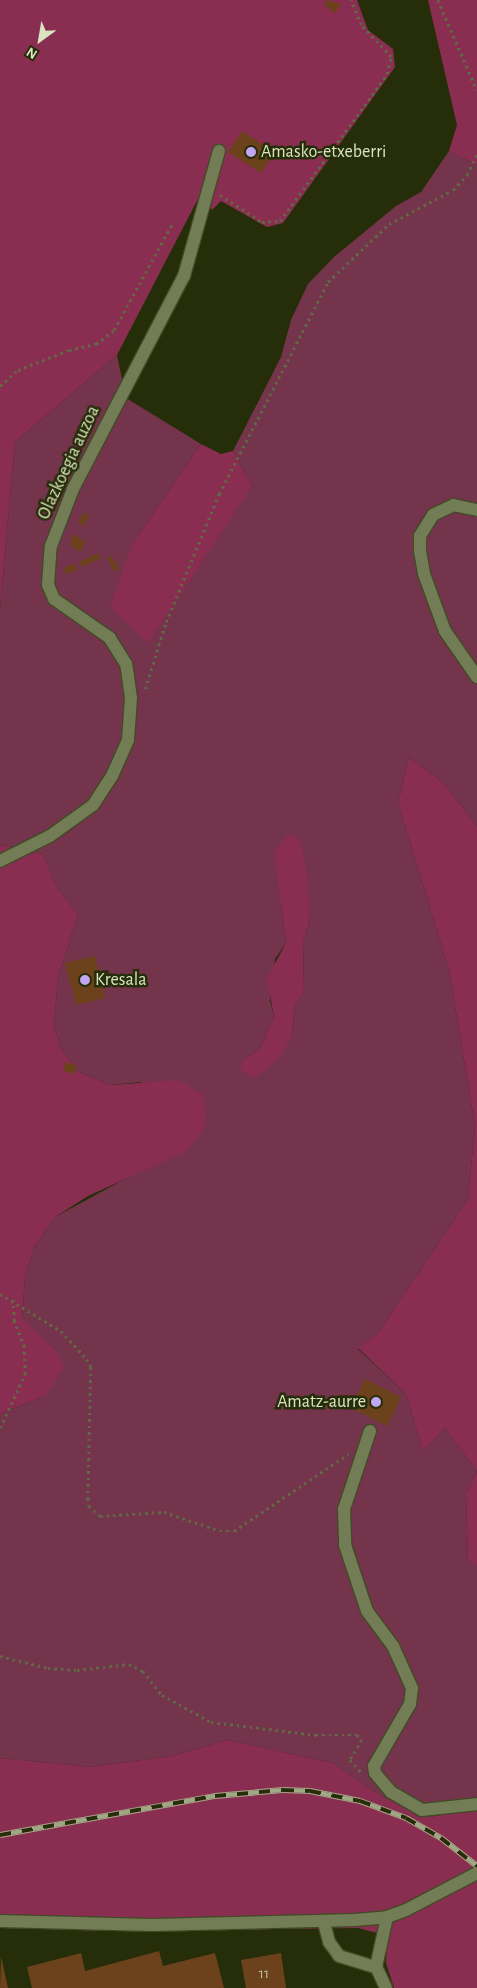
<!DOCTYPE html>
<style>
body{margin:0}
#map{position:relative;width:477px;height:1988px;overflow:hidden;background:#262d09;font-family:"Alegreya Sans",sans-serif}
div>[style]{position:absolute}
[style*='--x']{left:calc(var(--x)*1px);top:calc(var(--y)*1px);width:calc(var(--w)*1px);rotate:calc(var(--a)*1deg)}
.green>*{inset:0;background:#74344b}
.forest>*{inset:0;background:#8a2e51}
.building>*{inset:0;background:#6c421c}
.path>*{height:2.5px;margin-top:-1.25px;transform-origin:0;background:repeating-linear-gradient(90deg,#606844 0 2.5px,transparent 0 6.5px)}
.roads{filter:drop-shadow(1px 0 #434a26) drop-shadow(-1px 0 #434a26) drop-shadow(0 1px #434a26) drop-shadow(0 -1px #434a26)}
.minor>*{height:12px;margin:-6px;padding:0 6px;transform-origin:6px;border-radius:6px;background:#727c55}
.rail>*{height:5.5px;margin-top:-2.75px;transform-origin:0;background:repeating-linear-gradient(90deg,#262d09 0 11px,#a0a985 0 22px);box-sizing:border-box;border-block:1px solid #a0a985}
.dots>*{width:14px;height:14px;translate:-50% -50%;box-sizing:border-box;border:2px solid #262d09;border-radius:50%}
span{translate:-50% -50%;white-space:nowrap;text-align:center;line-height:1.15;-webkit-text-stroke:5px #262d09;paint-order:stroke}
.number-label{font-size:15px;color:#bfbc98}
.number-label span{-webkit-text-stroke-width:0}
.poi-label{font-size:18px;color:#dbe4c1}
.left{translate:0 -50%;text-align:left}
.right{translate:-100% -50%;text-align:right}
.street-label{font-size:18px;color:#dbe4c1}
.north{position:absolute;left:15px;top:15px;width:50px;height:50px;-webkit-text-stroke:4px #262d09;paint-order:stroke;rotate:212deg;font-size:14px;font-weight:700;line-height:20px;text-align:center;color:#dbe4c1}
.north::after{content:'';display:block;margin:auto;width:18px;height:22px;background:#dbe4c1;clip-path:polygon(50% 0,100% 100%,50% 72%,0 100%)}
</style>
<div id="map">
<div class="green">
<i style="clip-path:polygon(evenodd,449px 151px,477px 165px,477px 826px,445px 784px,409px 757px,398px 803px,449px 970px,475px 1126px,468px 1199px,378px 1333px,358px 1349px,406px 1394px,423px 1452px,445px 1428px,477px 1471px,466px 1494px,468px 1561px,477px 1565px,477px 1809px,430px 1817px,383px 1797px,333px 1763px,228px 1740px,171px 1756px,91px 1767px,0 1758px,0 1414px,45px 1396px,55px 1349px,22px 1319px,25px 1277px,35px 1246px,55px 1217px,136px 1173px,141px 1082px,111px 1085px,79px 1072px,61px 1048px,54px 1025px,58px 978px,78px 914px,58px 889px,43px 854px,0 845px,0 609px,15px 442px,117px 355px,126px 398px,201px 444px,132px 544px,252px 486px,233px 451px,281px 357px,291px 320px,308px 284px,334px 257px,396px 206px,421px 192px,449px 151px,301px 839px,310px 920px,303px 942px,304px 991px,295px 1006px,292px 1034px,242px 1061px,260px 1048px,274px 1017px,270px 1000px,275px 959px,286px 943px,281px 905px,301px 839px)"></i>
</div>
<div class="forest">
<i style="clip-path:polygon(0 0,357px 0,368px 30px,393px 49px,395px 67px,283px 223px,267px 227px,221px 201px,212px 210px,200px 195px,117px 355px,15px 442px,0 609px)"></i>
<i style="clip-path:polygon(428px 0,477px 0,477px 165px,449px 151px,457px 125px)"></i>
<i style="clip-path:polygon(201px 444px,221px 454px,233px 451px,252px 486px,148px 643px,110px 607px,132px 544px)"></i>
<i style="clip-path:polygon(409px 757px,445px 784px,477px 826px,477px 1565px,468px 1562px,466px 1494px,477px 1471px,445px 1428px,423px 1452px,406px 1394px,358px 1348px,378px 1333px,468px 1199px,475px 1126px,449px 970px,398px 803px)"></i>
<i style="clip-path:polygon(288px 834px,301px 839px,307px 877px,310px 920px,303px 942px,304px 991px,295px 1006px,292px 1034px,282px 1055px,255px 1078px,241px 1070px,242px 1061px,260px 1048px,274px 1017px,267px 978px,286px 943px,274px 852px)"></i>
<i style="clip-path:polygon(0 845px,43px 854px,58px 889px,78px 914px,58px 978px,54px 1025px,61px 1048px,79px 1072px,111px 1085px,179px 1080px,203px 1095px,206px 1114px,203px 1130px,187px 1151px,88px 1196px,55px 1217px,35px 1246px,25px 1277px,22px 1318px,55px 1349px,64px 1367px,45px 1396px,0 1414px)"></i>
<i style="clip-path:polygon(228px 1740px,333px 1763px,383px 1797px,430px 1817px,477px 1809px,477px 1988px,394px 1988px,386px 1963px,387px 1944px,377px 1933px,358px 1928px,101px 1931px,0 1926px,0 1758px,91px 1767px,171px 1756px)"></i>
</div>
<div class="building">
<i style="clip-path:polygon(327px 0,341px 4px,335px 13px,324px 5px)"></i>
<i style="clip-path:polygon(242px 131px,275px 152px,261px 173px,228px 152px)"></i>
<i style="clip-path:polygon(84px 512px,89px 516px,83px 526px,78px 522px)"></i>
<i style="clip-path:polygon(73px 534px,86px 542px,80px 552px,70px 545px)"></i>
<i style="clip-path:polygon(98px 553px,101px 558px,82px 567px,80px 562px)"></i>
<i style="clip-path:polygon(111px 556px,120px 569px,115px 572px,107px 559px)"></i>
<i style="clip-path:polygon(75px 564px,77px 570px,65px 574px,63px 568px)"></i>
<i style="clip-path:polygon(95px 956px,105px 998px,76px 1005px,65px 963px)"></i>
<i style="clip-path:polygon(65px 1062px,77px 1066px,75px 1074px,63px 1071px)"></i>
<i style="clip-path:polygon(365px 1379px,401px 1397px,387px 1426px,351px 1408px)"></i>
<i style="clip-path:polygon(159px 1951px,163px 1966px,215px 1953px,224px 1988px,32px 1988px,27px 1967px,81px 1953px,85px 1971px)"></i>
<i style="clip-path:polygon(281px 1953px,286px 1988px,246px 1988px,241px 1960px)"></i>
<i style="clip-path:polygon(1px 1956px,8px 1988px,0 1988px)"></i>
</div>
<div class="path">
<i style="--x:438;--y:0;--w:98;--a:66.6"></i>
<i style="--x:220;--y:195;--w:50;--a:32.7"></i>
<i style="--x:262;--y:222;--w:18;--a:-3"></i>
<i style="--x:280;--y:221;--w:182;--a:-53.9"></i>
<i style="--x:387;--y:74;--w:17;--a:-77"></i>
<i style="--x:391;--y:57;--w:44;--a:-133.2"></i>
<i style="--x:361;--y:25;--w:27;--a:-112"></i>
<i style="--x:0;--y:386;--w:24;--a:-42"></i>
<i style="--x:18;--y:370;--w:55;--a:-21.4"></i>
<i style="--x:69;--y:350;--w:28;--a:-13"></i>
<i style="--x:96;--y:344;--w:23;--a:-38"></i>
<i style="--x:114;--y:330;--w:121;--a:-61.3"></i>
<i style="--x:145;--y:689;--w:70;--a:-72.6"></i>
<i style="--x:166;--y:622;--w:139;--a:-67.5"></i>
<i style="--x:219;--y:494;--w:238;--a:-62.8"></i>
<i style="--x:328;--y:282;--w:84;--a:-43.6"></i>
<i style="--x:389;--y:224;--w:72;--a:-28"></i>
<i style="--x:453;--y:190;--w:21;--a:-47"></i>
<i style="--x:467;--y:175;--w:23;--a:-65"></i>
<i style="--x:0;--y:1294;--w:71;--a:31.2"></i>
<i style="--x:61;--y:1331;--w:38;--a:47"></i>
<i style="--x:87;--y:1359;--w:9;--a:63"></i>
<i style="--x:91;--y:1367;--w:131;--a:91.3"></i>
<i style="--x:88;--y:1498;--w:8;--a:83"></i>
<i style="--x:89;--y:1506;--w:15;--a:42"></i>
<i style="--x:100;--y:1516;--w:64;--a:-3.6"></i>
<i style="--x:164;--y:1512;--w:59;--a:18.7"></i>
<i style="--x:220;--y:1531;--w:14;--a:0"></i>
<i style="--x:234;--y:1531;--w:138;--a:-34"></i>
<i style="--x:0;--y:1428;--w:60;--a:-65.2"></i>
<i style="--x:25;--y:1374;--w:27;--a:-92"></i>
<i style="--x:24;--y:1347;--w:28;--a:-111"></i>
<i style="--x:14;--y:1321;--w:21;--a:-93"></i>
<i style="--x:0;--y:1656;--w:49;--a:14"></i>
<i style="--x:48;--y:1668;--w:29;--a:4"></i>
<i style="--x:77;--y:1670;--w:52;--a:-6.6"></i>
<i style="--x:129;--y:1664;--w:16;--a:27"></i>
<i style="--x:143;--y:1671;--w:31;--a:52"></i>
<i style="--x:162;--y:1695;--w:56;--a:28.9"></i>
<i style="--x:211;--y:1722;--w:106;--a:7.1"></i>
<i style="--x:316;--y:1735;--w:41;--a:0"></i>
<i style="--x:357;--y:1735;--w:7;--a:45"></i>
<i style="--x:362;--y:1740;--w:23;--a:121"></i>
<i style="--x:350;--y:1760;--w:16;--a:47"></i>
</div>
<div class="roads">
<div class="minor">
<i style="--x:477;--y:510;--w:24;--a:-168"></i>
<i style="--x:454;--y:505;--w:23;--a:155"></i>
<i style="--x:433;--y:515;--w:25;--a:122"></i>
<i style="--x:420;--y:536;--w:15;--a:90"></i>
<i style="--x:420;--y:551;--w:23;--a:80"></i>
<i style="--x:424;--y:574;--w:61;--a:69.8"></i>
<i style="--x:445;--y:631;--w:56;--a:55.2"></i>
<i style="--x:0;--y:861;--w:56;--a:-26.6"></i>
<i style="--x:50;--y:836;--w:53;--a:-35.8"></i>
<i style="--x:93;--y:805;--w:35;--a:-57"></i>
<i style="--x:112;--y:776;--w:39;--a:-66"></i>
<i style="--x:128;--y:740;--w:42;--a:-85.9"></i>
<i style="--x:131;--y:698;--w:34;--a:-98"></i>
<i style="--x:126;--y:664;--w:31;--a:-122"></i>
<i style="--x:110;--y:638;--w:68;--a:-145.1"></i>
<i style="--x:54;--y:599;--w:15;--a:-113"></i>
<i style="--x:48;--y:585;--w:39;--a:-86"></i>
<i style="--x:51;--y:546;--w:61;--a:-68.9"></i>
<i style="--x:73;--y:489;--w:240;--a:-62.5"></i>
<i style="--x:184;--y:276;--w:130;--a:-74.4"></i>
<i style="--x:370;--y:1431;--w:82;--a:108.4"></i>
<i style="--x:344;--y:1509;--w:36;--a:88"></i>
<i style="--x:345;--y:1545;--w:70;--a:71.6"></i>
<i style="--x:367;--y:1611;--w:44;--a:53.4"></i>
<i style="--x:393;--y:1646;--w:46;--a:65.7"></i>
<i style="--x:412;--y:1688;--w:16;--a:97"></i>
<i style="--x:410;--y:1704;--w:72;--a:120.1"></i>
<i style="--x:374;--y:1766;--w:7;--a:82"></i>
<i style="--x:375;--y:1773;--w:25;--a:50"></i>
<i style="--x:391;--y:1792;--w:36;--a:30"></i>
<i style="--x:422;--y:1810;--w:55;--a:-6.2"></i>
<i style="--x:0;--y:1921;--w:152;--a:1.5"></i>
<i style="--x:152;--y:1925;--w:203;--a:-1.4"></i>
<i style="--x:355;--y:1920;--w:32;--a:-5"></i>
<i style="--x:387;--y:1917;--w:20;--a:-20"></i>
<i style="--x:406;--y:1910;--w:80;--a:-27.5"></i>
<i style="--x:324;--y:1923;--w:20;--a:75"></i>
<i style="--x:329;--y:1942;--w:17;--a:54"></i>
<i style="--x:339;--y:1956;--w:39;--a:17"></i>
<i style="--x:386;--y:1988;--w:23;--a:-115"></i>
<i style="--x:376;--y:1967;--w:51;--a:-77.6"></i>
</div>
</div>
<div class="rail">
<i style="--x:0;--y:1835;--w:219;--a:-10.3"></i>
<i style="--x:215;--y:1796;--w:68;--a:-5"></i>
<i style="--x:283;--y:1790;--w:27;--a:2"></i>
<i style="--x:310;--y:1791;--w:51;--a:11.3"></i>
<i style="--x:360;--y:1801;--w:49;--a:20.3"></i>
<i style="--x:406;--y:1818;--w:40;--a:29.7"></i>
<i style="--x:441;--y:1838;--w:46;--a:37.9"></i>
</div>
<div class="dots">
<i style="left:251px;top:152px;background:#c2a8f2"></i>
<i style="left:85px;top:980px;background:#c2a8f2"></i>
<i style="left:376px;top:1402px;background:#c2a8f2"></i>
</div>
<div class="number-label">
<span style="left:264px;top:1974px">11</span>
</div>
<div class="poi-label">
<span class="left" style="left:261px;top:152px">Amasko-etxeberri</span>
<span class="left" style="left:95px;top:980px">Kresala</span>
<span class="right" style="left:366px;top:1402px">Amatz-aurre</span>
</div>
<div class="street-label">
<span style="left:69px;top:463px;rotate:-65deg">Olazkoegia auzoa</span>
</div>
<div class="north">N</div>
</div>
